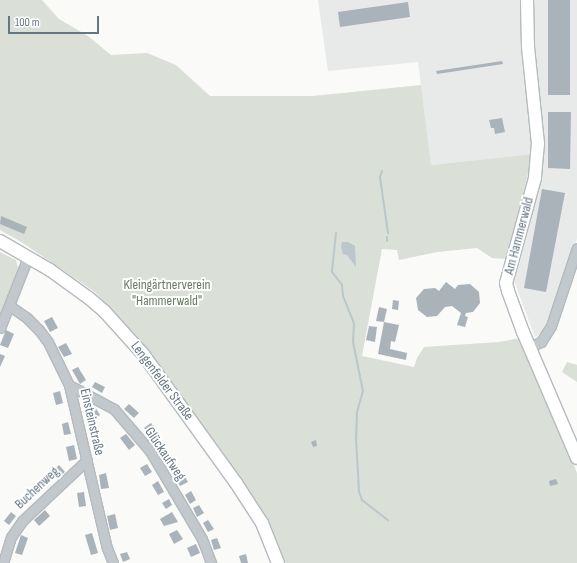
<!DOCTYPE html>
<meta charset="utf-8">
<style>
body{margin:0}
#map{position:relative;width:577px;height:563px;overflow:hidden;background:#fafaf8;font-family:"Sofia Sans Condensed",sans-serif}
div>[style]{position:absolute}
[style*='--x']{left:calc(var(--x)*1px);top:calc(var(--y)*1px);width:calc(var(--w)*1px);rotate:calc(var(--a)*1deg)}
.built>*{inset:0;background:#e8e9e9}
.green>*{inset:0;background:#dadfd7}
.water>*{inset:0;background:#bbc7cb}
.stream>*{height:2px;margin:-1px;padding:0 1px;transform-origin:1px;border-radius:1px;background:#bbc7cb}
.building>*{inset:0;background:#aab3b9}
.roads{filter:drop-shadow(1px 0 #b5babe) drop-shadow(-1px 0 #b5babe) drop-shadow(0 1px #b5babe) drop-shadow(0 -1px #b5babe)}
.minor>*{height:9px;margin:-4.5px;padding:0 4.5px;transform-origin:4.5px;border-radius:4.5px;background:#c3c8cc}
.major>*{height:12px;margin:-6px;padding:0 6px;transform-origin:6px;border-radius:6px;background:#fff}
span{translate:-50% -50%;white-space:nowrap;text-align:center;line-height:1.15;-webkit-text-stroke:4px #fff;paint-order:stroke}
.street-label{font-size:14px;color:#657683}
.park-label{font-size:14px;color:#687a64}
.scale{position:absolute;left:8px;top:16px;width:91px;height:18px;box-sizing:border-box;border:2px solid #657683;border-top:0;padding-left:5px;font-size:12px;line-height:14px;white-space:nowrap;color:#657683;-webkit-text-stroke:3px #fff;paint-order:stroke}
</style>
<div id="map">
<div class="built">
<i style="clip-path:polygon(318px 0,577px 0,577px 239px,543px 332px,535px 337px,506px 259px,533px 154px,431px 165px,418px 62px,328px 71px)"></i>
</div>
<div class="green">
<i style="clip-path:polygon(0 0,42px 0,59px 19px,88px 36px,111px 55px,147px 53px,176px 65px,210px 96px,313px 96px,421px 85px,431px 165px,533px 154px,506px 259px,492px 258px,477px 248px,437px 252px,399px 260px,397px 250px,382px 249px,362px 356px,414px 367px,417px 358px,424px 347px,499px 342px,520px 338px,577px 473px,577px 563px,284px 563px,271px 529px,207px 433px,140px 341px,95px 292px,23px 243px,0 230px)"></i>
<i style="clip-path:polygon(0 252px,16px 260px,18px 268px,0 320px)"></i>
<i style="clip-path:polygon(567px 362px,577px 365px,577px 382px,562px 372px)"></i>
</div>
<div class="water">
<i style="clip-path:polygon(342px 242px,348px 242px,355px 246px,356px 267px,347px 255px,343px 254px,341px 247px)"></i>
</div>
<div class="stream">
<i style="--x:382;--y:171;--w:6;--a:108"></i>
<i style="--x:380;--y:177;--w:57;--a:81.9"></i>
<i style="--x:336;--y:233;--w:39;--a:96"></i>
<i style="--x:332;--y:272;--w:16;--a:52"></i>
<i style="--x:342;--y:285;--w:11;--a:85"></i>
<i style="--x:343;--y:296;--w:29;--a:68"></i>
<i style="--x:354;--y:323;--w:19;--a:93"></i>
<i style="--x:353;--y:342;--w:50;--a:78.5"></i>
<i style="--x:363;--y:391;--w:22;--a:106"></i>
<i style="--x:357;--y:412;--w:26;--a:92"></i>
<i style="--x:356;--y:438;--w:54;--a:86.8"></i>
<i style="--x:359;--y:492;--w:9;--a:69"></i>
<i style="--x:362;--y:500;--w:33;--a:38"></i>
<i style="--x:387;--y:241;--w:4;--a:-90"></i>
</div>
<div class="building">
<i style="clip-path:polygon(548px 0,570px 0,570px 95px,548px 95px)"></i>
<i style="clip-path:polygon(408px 2px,410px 17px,340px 27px,338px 12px)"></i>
<i style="clip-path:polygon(502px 61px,503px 64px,437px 74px,436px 71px)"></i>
<i style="clip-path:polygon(548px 112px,571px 112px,570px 169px,548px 168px)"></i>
<i style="clip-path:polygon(502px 118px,505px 132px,495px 134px,494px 128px,491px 128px,489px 120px)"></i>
<i style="clip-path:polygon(542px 189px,565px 193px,546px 292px,524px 288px)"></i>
<i style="clip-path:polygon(1px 216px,27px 227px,24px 234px,0 224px)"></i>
<i style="clip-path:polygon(446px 282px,455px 289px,458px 285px,470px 284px,479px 292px,480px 303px,473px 312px,466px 313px,465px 316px,468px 317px,465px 327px,457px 325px,461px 313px,452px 306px,445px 307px,437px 316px,427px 317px,418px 310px,416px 298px,424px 289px,435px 288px,439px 291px)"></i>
<i style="clip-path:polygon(393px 300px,399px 301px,398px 310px,392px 309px)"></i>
<i style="clip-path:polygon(379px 307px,387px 309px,384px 322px,376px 321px)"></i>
<i style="clip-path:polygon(52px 317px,58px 328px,50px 332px,44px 321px)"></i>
<i style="clip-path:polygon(384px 322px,399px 325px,395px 342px,391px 341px,390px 349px,407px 353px,406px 360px,378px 354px)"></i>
<i style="clip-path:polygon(369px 326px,377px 327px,375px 342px,366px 340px)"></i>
<i style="clip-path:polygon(6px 330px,14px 334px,8px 348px,0 345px)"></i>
<i style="clip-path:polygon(66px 343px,72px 354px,64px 357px,58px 347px)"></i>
<i style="clip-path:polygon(0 354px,5px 356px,0 367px)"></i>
<i style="clip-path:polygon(78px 367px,86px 380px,80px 384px,72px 370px)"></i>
<i style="clip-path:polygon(95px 382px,105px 387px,102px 393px,92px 387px)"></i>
<i style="clip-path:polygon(60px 391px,63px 403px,56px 405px,53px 393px)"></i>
<i style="clip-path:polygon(129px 404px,139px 413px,134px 418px,124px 409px)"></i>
<i style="clip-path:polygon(95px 407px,100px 415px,90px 422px,85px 415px)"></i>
<i style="clip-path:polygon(68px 422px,71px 434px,64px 435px,62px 424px)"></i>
<i style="clip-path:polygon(151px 423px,157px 431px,150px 436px,144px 428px)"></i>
<i style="clip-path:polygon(96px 433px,98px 439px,91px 441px,90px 435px)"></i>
<i style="clip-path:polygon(126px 434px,135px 445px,129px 450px,120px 438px)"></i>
<i style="clip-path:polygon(316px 440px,317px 446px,313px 447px,311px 442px)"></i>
<i style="clip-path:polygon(74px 445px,77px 459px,69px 461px,66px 447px)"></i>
<i style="clip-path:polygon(164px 445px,168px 453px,162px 457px,157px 449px)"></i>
<i style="clip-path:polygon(174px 461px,178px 468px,171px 472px,167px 465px)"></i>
<i style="clip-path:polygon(147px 464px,152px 472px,145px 476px,140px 468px)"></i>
<i style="clip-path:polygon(59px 465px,65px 472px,58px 478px,52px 472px)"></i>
<i style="clip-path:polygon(106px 473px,109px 488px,101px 489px,99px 475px)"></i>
<i style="clip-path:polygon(183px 473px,188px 482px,180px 486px,175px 478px)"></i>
<i style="clip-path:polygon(556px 479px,558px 484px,550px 486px,549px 481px)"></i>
<i style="clip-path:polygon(158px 481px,164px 492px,158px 495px,152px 485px)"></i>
<i style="clip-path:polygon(38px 485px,42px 490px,32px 500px,27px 495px)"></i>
<i style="clip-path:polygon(191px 491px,196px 500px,190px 504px,185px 495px)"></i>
<i style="clip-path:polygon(84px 492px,86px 506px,79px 507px,77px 493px)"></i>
<i style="clip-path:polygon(169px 499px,172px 505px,166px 509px,162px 503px)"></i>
<i style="clip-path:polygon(199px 505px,204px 513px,197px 517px,193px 508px)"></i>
<i style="clip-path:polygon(45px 510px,50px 516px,39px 526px,34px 520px)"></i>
<i style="clip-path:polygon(11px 512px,16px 516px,9px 525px,4px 521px)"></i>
<i style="clip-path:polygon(172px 512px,178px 522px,164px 526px,160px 519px)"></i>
<i style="clip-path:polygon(115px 514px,118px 528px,110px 530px,107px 516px)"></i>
<i style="clip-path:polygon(208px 520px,214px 529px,208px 532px,203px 523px)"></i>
<i style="clip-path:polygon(177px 530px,183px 539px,174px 544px,169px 534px)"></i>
<i style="clip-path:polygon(92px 533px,98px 553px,91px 555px,85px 535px)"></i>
<i style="clip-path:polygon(21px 535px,28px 538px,22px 555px,15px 553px)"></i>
<i style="clip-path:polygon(217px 538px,221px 548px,214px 550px,211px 540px)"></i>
<i style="clip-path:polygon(196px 544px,200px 553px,191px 557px,187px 548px)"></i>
<i style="clip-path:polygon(127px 552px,130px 559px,123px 562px,120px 554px)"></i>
<i style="clip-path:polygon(246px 554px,248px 563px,241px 563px,239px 556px)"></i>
</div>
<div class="roads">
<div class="minor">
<i style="--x:10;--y:306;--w:19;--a:35"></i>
<i style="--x:26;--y:317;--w:18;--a:45"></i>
<i style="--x:39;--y:330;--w:15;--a:53"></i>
<i style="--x:48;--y:342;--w:48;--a:64"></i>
<i style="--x:69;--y:385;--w:167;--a:76.9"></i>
<i style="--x:107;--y:548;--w:16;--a:68"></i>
<i style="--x:0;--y:328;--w:76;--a:-68.5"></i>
<i style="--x:529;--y:347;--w:13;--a:-23"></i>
<i style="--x:541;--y:342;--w:19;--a:-58"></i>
<i style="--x:551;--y:326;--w:82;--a:-71.6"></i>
<i style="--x:69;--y:385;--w:51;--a:28.1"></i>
<i style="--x:114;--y:409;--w:55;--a:49.4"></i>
<i style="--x:150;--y:451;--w:102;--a:59.4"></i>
<i style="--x:202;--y:539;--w:26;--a:69"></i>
<i style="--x:3;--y:563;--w:27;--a:-73"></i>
<i style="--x:11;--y:537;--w:19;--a:-55"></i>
<i style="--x:22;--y:521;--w:89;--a:-43.2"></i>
</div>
<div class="major">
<i style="--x:527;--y:0;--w:47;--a:88.8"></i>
<i style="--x:528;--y:47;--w:97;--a:84.1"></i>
<i style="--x:538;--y:143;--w:11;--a:95"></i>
<i style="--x:537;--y:154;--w:24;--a:95"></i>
<i style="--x:535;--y:178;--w:109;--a:105.4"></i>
<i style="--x:506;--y:283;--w:8;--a:76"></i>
<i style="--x:508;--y:291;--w:44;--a:69.9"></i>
<i style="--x:523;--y:332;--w:137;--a:66.8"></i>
<i style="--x:0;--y:241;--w:58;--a:30.1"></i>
<i style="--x:50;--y:270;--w:48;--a:35.7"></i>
<i style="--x:89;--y:298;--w:21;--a:41"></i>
<i style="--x:105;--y:312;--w:57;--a:47.9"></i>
<i style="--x:143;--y:354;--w:159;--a:54.2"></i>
<i style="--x:236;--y:483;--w:48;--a:57"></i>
<i style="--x:262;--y:523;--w:43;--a:68.2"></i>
</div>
</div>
<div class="street-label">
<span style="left:519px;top:236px;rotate:-75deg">Am Hammerwald</span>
<span style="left:162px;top:381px;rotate:53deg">Lengenfelder Straße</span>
<span style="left:92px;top:422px;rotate:77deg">Einsteinstraße</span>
<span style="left:165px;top:454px;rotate:56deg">Glückaufweg</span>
<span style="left:37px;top:488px;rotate:-43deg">Buchenweg</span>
</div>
<div class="park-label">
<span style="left:167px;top:293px">Kleingärtnerverein<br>"Hammerwald"</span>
</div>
<div class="scale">100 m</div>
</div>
